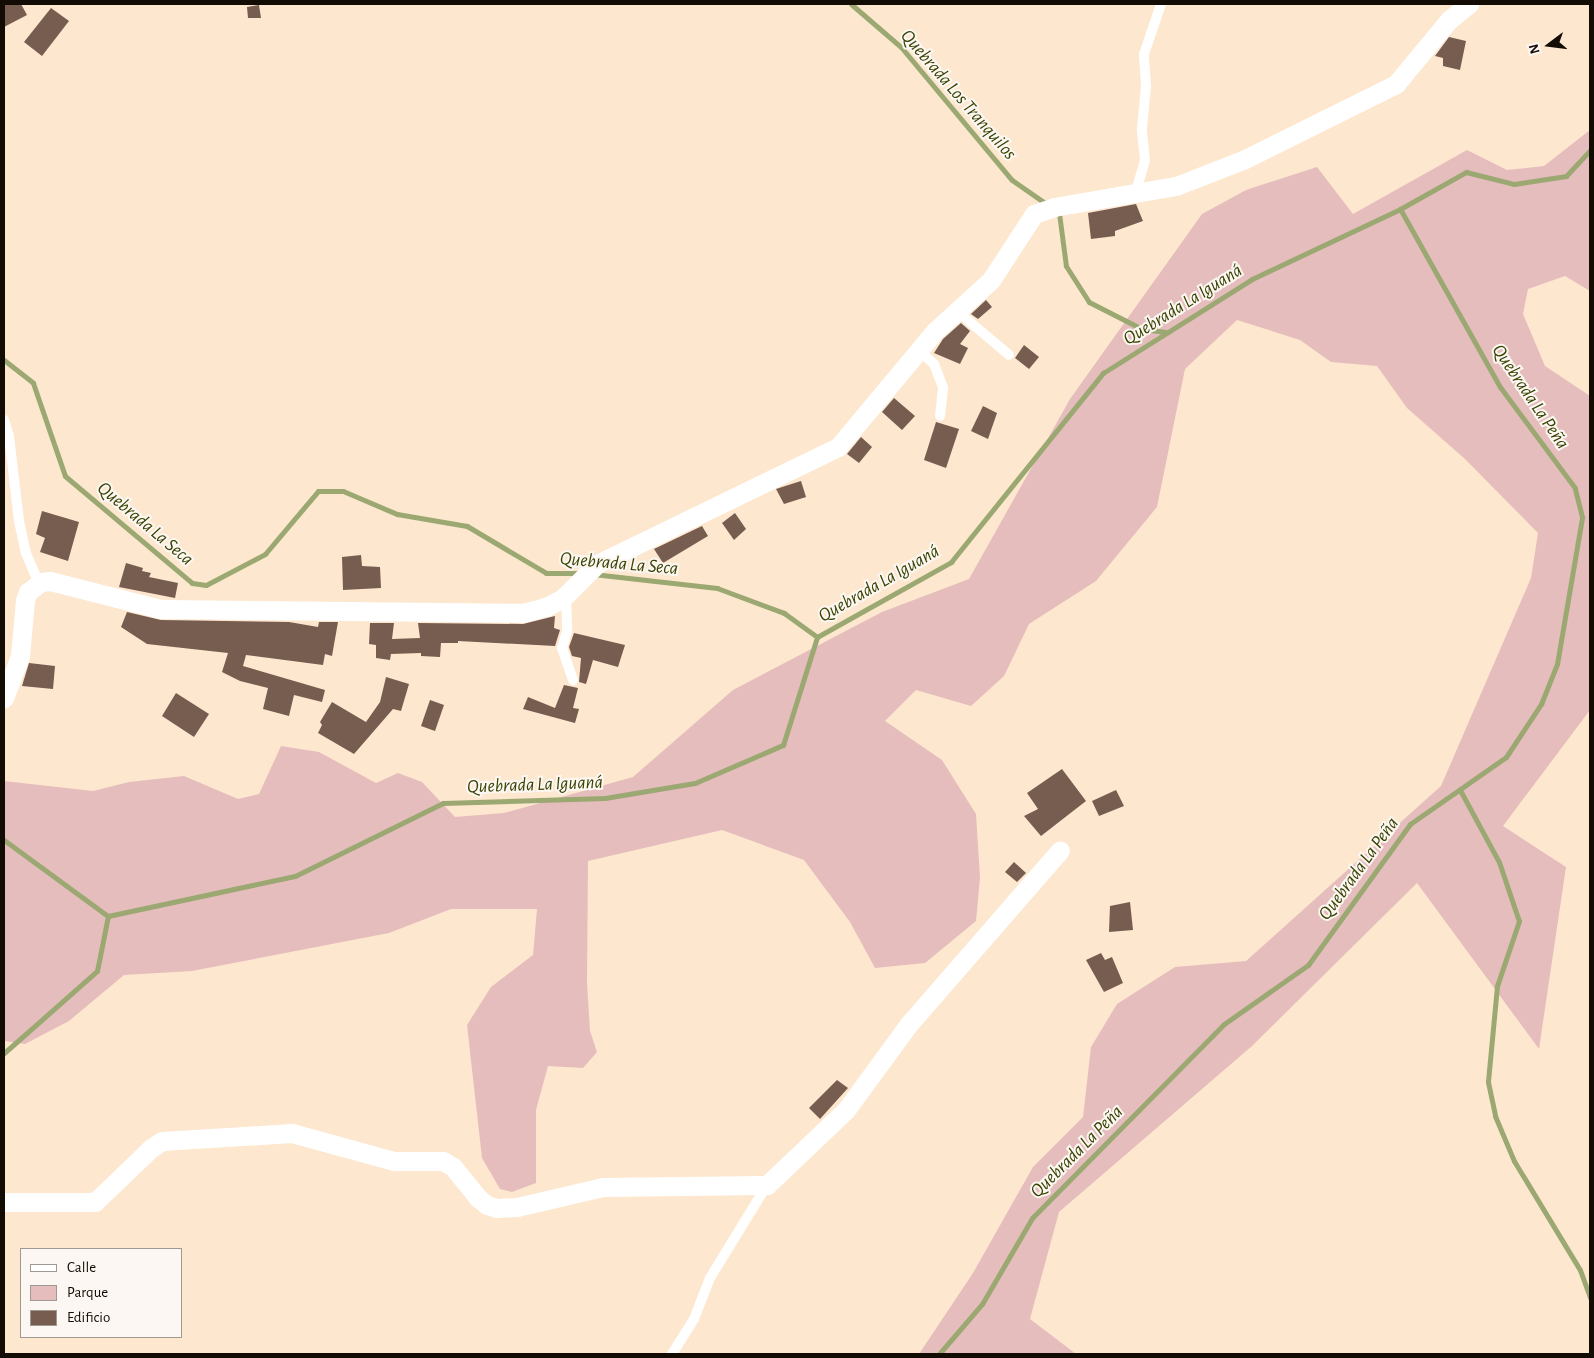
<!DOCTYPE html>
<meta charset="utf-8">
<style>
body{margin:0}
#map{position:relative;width:1594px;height:1358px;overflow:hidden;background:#fde7ce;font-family:"Alegreya Sans",sans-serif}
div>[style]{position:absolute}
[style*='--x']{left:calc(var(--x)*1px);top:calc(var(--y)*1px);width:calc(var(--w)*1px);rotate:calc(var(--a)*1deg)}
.green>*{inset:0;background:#e6bdbd}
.stream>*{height:5px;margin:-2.5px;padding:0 2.5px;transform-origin:2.5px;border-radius:2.5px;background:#9ba872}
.building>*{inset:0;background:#775c50}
.service>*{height:10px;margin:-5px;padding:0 5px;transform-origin:5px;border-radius:5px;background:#fff}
.minor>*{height:19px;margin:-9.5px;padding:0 9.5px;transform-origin:9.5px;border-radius:9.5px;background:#fff}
span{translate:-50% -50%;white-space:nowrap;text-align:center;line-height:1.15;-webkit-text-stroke:4px #fcf7f2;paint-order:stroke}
.water-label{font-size:19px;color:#384301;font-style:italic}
.frame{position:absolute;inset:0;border:5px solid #130c05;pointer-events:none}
.legend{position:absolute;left:20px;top:1248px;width:162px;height:90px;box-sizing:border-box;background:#fcf7f2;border:1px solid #9f9993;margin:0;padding:6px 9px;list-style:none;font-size:15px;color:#130c05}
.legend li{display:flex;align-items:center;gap:10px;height:25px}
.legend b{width:25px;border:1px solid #9f9993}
.north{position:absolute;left:1524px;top:20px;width:50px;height:50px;-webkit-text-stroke:4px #fcf7f2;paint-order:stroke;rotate:255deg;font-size:14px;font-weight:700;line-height:20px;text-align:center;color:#130c05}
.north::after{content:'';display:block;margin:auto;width:18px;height:22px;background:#130c05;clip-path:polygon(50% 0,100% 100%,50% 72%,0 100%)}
</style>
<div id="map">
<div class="green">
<i style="clip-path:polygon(1590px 130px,1590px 291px,1565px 276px,1528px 289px,1523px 314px,1545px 366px,1590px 396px,1590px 710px,1503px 826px,1566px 867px,1539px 1049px,1417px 883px,1252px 1046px,1059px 1212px,1030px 1319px,1076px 1354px,919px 1354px,973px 1273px,1033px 1167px,1083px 1117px,1091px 1047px,1117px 1004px,1175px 967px,1246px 961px,1441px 786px,1531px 578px,1538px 533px,1465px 459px,1407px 408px,1377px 366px,1331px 362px,1300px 340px,1237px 320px,1185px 369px,1157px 507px,1096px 581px,1029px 624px,1004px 676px,971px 706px,916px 690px,885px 721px,942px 760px,976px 814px,980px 878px,976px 921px,925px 963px,875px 968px,850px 922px,804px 860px,722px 830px,588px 861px,587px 983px,590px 1031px,597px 1052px,583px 1068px,548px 1066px,536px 1110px,536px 1183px,512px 1192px,500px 1189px,482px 1158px,467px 1025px,491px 987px,533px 955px,537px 909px,451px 909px,389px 933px,192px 971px,124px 975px,69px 1021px,25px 1044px,4px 1041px,4px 781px,93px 791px,129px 782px,184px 776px,238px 799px,259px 794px,281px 746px,319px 752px,376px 783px,398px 773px,422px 782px,455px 817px,504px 813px,633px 777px,733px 690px,882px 612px,969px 579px,1070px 399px,1202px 214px,1246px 190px,1317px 167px,1353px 214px,1467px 150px,1507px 170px,1544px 166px)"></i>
</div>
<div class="stream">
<i style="--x:851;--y:4;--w:66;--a:40.7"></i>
<i style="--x:901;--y:47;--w:173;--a:50.2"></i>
<i style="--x:1012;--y:180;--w:40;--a:34.9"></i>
<i style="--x:1059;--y:213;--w:53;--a:82.5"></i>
<i style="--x:1066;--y:266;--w:43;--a:57.4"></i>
<i style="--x:1089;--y:302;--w:59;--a:27"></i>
<i style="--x:1142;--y:329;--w:26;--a:7"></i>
<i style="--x:4;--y:360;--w:37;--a:38"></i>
<i style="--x:33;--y:383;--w:98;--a:71"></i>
<i style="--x:65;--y:476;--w:166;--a:40.1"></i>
<i style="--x:192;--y:583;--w:14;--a:8"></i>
<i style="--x:206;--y:585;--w:67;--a:-27.7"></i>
<i style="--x:265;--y:554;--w:82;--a:-49.9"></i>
<i style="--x:318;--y:491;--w:25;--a:0"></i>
<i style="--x:343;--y:491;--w:59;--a:23.1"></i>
<i style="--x:397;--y:514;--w:71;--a:9.7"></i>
<i style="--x:467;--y:526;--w:92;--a:30.7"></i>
<i style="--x:546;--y:573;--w:34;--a:0"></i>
<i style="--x:593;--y:574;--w:125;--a:6.4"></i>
<i style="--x:717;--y:588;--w:72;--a:20.5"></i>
<i style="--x:784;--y:613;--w:41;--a:36"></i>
<i style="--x:1460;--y:790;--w:82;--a:61.6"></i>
<i style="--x:1499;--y:862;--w:62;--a:71.3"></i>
<i style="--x:1519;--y:921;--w:69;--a:108.7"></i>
<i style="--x:1497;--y:986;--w:96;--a:95.4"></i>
<i style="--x:1488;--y:1082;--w:35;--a:78"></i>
<i style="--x:1495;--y:1116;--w:49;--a:67.1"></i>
<i style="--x:1514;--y:1161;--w:127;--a:58.8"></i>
<i style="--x:1580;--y:1270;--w:30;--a:70"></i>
<i style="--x:4;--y:840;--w:129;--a:36.2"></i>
<i style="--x:4;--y:1053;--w:124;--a:-41.4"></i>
<i style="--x:97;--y:971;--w:56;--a:-78.7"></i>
<i style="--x:108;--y:916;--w:191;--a:-12.1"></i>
<i style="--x:295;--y:876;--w:165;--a:-26.3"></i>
<i style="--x:443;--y:803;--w:162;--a:-1.8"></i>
<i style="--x:605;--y:798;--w:91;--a:-9.5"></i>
<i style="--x:695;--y:783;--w:96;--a:-23.4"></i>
<i style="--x:783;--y:745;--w:113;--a:-72.5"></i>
<i style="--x:817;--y:637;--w:154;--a:-29.2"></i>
<i style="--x:951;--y:562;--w:243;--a:-51.2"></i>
<i style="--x:1103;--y:373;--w:176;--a:-32.2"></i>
<i style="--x:1252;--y:279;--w:164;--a:-25.3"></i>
<i style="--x:1400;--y:209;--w:76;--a:-29.3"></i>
<i style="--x:1466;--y:172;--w:49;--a:14"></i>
<i style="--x:1514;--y:184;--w:53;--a:-8.7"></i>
<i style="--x:1566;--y:176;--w:35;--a:-47"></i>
<i style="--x:939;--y:1354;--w:66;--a:-49.3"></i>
<i style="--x:982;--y:1304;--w:99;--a:-59.8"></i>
<i style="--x:1032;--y:1218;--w:273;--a:-45.3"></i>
<i style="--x:1224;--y:1024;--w:103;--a:-35.1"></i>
<i style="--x:1308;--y:965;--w:174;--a:-54.1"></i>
<i style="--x:1410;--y:824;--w:117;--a:-34.9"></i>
<i style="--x:1506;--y:757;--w:64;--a:-56.6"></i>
<i style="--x:1541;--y:704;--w:43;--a:-68.2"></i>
<i style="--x:1557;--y:664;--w:149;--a:-80.3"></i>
<i style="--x:1582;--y:517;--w:30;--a:-104"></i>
<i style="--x:1575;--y:488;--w:126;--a:-126.6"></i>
<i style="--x:1500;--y:387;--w:204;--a:-119.3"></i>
</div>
<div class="building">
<i style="clip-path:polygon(4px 4px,21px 4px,27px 15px,4px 27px)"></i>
<i style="clip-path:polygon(259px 5px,261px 18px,248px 18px,247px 7px)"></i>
<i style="clip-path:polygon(51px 8px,69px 21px,42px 56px,24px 42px)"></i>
<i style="clip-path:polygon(1449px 37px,1466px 41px,1460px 70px,1443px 66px,1443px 58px,1435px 56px)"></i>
<i style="clip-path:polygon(1136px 204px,1143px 221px,1115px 231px,1115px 236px,1091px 239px,1088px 213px)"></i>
<i style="clip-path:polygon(986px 300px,992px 307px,978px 319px,971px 314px)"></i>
<i style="clip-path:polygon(961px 323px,970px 331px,960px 344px,968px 348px,960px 364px,934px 353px,943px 339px)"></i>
<i style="clip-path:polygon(1024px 345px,1039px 357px,1029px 369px,1015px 358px)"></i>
<i style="clip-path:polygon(894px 398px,915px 416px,902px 430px,882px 412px)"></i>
<i style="clip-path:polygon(983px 406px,997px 413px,988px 439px,971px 431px)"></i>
<i style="clip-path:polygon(936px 422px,959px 429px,946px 468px,924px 460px)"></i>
<i style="clip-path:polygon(861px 437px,872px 447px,859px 463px,847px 454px)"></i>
<i style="clip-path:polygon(801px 481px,806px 497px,784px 504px,776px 489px)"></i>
<i style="clip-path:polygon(42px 511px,79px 522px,68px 561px,40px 552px,45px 538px,36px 534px)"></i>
<i style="clip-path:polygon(735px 513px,746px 529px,734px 540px,722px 523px)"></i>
<i style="clip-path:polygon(702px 526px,708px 536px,663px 563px,654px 549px)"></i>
<i style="clip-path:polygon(361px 555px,362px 566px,380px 567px,381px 588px,343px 590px,342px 557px)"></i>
<i style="clip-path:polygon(126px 563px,143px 568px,142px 571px,151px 573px,149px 577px,178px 583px,175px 598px,119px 587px)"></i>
<i style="clip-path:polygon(127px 612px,161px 620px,289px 622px,318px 627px,319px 622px,338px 622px,332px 656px,325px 654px,323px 665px,246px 655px,243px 666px,325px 690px,322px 702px,294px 695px,289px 716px,263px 709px,268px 688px,240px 681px,222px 672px,228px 653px,147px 644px,121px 627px)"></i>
<i style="clip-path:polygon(555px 616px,554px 628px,560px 630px,555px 646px,458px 641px,458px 643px,441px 643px,440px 657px,421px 656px,421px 653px,391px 654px,390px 660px,376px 658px,376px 645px,369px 644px,370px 623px,394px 623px,392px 639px,420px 638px,418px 623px,523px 624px)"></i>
<i style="clip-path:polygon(574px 633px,625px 645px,618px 667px,593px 660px,586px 684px,579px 682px,581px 658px,572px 656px,569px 647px)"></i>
<i style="clip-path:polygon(29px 663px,55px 666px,53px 689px,22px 686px)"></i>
<i style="clip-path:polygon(386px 677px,409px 684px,401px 711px,393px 709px,354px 754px,318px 733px,322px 725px,320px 722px,332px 702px,366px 722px,380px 702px)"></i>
<i style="clip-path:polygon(564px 685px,578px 688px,573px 708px,579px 709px,575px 723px,523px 709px,528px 697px,555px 708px)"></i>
<i style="clip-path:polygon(176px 693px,209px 714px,194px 737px,162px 716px)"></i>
<i style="clip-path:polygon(430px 700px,444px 705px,435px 731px,421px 726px)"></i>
<i style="clip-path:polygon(1062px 769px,1086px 801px,1041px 836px,1024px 816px,1038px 809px,1027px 793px)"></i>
<i style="clip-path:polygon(1116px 790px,1124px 806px,1099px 816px,1092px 801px)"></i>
<i style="clip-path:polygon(1014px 862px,1026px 873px,1017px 882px,1005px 872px)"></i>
<i style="clip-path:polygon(1130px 902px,1133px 930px,1109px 932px,1110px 906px)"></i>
<i style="clip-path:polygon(1101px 953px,1105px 960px,1112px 957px,1123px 983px,1104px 992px,1086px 960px)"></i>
<i style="clip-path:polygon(837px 1080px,848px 1088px,820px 1119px,809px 1108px)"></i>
</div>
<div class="service">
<i style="--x:1135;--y:195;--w:36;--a:-74"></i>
<i style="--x:1145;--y:160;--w:31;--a:-96"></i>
<i style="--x:1142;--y:129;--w:43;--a:-84.7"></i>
<i style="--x:1146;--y:86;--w:32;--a:-94"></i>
<i style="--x:1144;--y:54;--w:53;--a:-71.2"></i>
<i style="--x:957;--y:311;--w:68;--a:40.2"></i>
<i style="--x:919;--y:350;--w:21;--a:43"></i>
<i style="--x:934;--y:364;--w:26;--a:69"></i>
<i style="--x:943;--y:388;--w:28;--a:96"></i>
<i style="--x:4;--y:420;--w:17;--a:73"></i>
<i style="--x:9;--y:436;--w:86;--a:83.3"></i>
<i style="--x:19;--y:521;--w:33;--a:78"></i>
<i style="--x:26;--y:553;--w:34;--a:67"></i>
<i style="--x:566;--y:595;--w:36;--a:88"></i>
<i style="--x:567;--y:631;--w:18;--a:106"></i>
<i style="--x:562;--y:648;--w:34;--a:71"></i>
<i style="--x:672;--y:1354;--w:41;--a:-57.8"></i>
<i style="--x:694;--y:1319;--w:44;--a:-68.7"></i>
<i style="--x:710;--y:1278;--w:109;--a:-58.5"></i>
</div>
<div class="minor">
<i style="--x:4;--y:698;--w:45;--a:-69.1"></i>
<i style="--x:20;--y:656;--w:56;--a:-84.9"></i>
<i style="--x:25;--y:600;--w:9;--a:-69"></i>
<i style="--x:28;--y:592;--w:16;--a:-38"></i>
<i style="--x:41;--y:582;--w:9;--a:-6"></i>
<i style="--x:50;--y:581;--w:114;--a:14.2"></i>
<i style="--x:161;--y:609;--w:362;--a:0.6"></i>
<i style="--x:523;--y:613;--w:24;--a:-15"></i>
<i style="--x:546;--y:607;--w:19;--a:-28"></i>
<i style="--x:563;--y:598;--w:48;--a:-45"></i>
<i style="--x:597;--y:564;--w:268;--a:-25.9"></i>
<i style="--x:838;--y:447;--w:151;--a:-50.1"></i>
<i style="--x:935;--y:331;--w:76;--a:-42.3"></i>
<i style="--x:991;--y:280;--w:79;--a:-56.9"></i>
<i style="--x:1034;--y:214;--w:21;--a:-19"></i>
<i style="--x:1054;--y:207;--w:124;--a:-9.8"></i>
<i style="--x:1176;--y:186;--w:72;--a:-21.2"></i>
<i style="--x:1243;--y:160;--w:171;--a:-26.4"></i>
<i style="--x:1396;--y:84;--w:83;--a:-50.4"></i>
<i style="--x:1449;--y:20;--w:26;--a:-39"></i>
<i style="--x:4;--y:1202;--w:91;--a:0"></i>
<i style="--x:95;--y:1202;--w:76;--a:-43.9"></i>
<i style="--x:150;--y:1149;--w:14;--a:-34"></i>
<i style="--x:162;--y:1141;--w:130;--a:-3.5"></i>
<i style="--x:292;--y:1133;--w:106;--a:15.4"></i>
<i style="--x:394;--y:1161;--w:49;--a:0"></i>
<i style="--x:443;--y:1161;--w:12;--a:31"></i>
<i style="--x:453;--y:1167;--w:40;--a:51"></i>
<i style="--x:478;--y:1198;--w:11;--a:38"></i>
<i style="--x:487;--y:1205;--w:10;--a:17"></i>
<i style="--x:497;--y:1208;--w:20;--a:-3"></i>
<i style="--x:517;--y:1207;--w:88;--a:-13.1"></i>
<i style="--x:603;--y:1187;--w:164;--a:-0.7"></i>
<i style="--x:767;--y:1185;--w:109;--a:-43.5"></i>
<i style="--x:846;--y:1110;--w:107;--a:-53.8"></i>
<i style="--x:909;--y:1024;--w:230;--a:-49"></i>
</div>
<div class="water-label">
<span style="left:958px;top:95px;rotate:49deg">Quebrada Los Tranquilos</span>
<span style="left:1183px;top:305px;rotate:-32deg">Quebrada La Iguaná</span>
<span style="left:1530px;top:397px;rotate:56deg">Quebrada La Peña</span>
<span style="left:145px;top:524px;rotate:40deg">Quebrada La Seca</span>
<span style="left:619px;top:564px;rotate:5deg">Quebrada La Seca</span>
<span style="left:879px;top:584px;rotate:-30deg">Quebrada La Iguaná</span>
<span style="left:535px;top:785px;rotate:-2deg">Quebrada La Iguaná</span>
<span style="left:1359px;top:869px;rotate:-54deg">Quebrada La Peña</span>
<span style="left:1077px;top:1152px;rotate:-45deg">Quebrada La Peña</span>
</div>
<div class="frame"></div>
<ul class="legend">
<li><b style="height:6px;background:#fff"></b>Calle</li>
<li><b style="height:14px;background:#e6bdbd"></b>Parque</li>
<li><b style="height:14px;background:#775c50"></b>Edificio</li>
</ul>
<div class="north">N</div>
</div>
